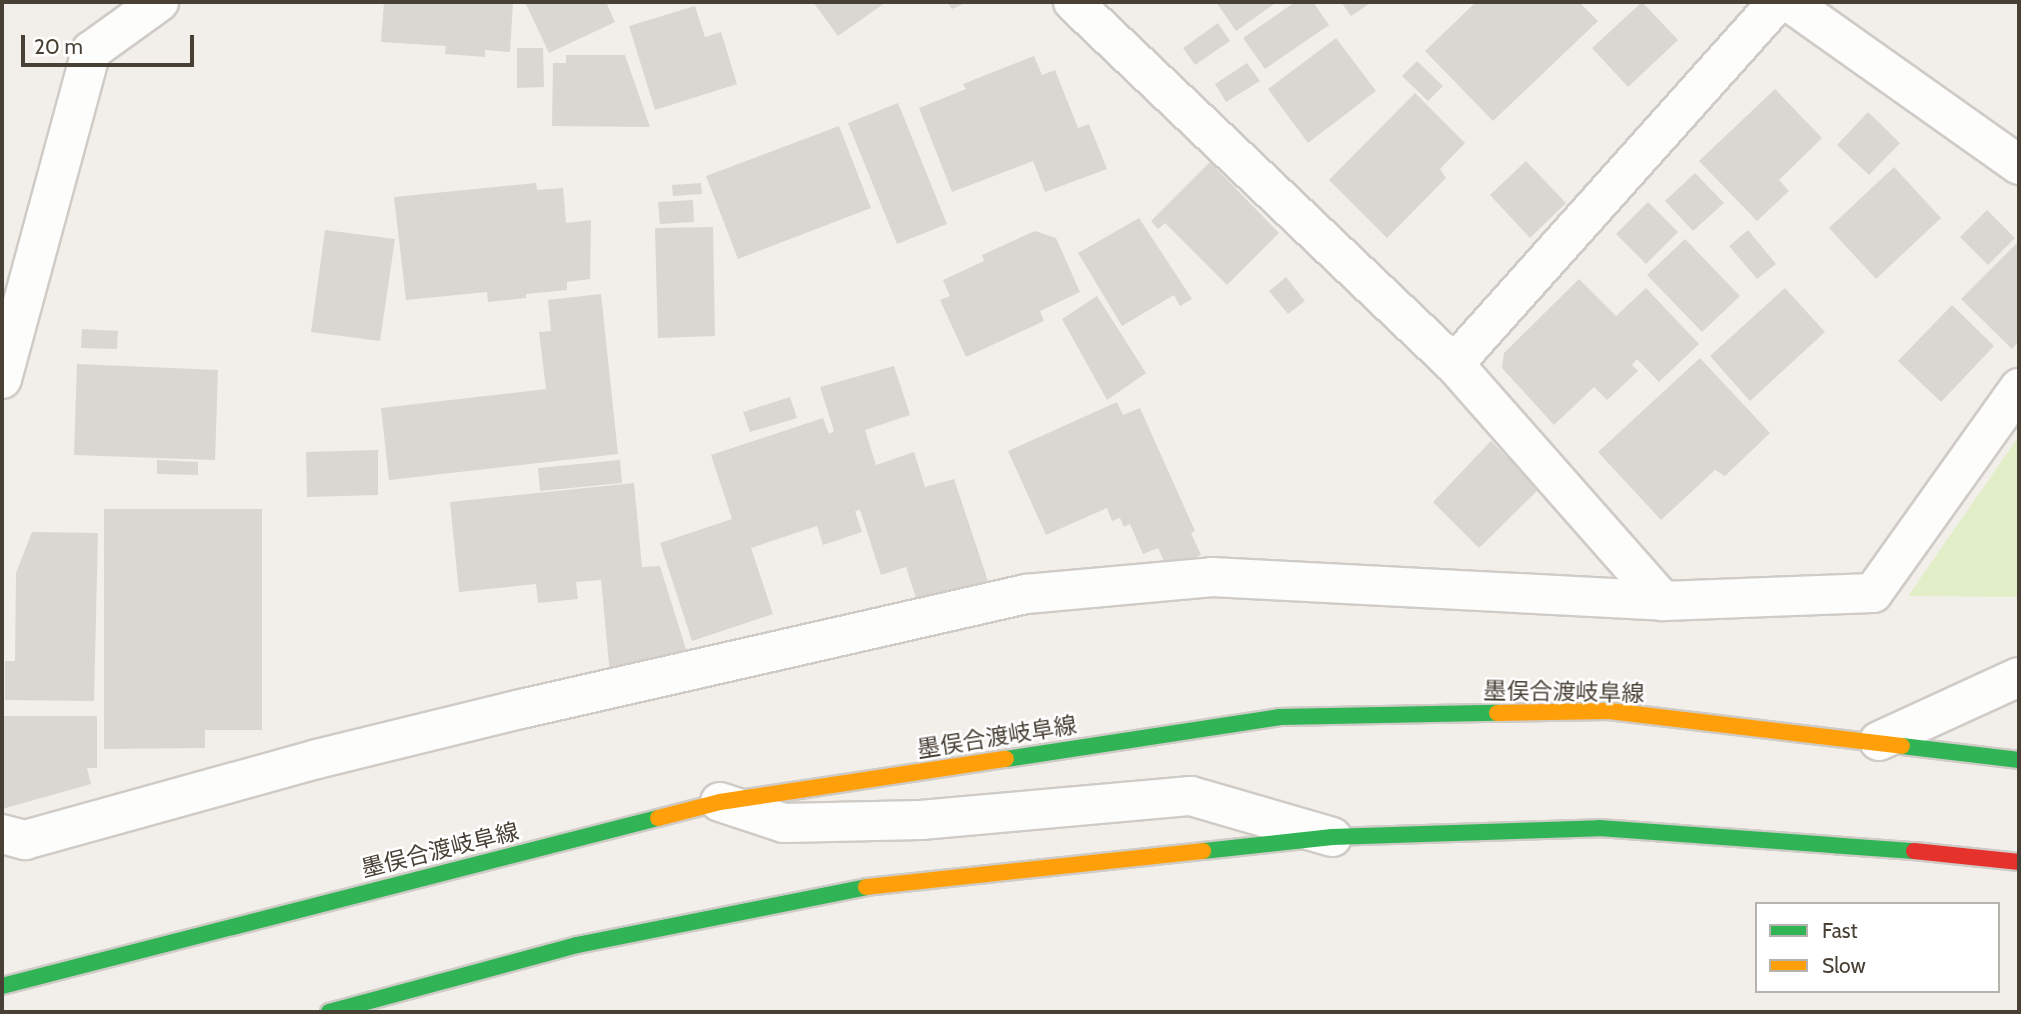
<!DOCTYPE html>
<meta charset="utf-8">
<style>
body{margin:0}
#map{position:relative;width:2021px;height:1014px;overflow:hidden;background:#f2efea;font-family:Cabin,"Noto Sans JP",sans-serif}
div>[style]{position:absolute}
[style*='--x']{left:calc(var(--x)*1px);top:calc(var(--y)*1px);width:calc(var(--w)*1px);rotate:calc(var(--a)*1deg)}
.green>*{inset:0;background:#e2eec8}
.building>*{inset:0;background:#dad6d1}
.roads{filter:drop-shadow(2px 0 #cfcbc6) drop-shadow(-2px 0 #cfcbc6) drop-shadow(0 2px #cfcbc6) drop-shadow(0 -2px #cfcbc6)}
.street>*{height:38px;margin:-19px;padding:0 19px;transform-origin:19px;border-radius:19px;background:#fdfdfc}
.fast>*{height:16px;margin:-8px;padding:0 8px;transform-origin:8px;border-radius:8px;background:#30b455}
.slow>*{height:16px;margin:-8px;padding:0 8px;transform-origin:8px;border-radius:8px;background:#ff9f0a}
.jam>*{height:16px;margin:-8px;padding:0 8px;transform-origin:8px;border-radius:8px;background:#e5322d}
span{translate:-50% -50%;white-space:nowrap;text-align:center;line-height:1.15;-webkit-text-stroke:5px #fff;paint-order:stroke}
.street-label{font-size:23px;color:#494035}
.frame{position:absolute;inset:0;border:4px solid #494035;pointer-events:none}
.legend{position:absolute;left:1755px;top:902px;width:245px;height:91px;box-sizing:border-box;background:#fff;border:2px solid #b6b3ae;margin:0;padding:9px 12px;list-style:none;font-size:21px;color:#494035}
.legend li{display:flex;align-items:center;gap:14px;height:35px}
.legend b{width:35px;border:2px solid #b6b3ae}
.scale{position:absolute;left:21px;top:35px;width:173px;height:32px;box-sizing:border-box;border:4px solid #494035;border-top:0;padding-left:9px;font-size:21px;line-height:24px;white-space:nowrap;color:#494035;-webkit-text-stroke:5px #fff;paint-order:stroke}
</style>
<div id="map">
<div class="green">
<i style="clip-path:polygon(2019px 436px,2019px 597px,1908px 596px)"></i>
</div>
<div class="building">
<i style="clip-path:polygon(384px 2px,513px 2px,510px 52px,485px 50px,485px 57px,445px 54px,446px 46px,381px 42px)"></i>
<i style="clip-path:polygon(525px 2px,606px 2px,615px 22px,549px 53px)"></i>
<i style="clip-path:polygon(813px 2px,886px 2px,838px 36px)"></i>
<i style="clip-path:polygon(947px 2px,968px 2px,952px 9px)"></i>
<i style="clip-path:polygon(1216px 2px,1277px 2px,1236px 31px)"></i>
<i style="clip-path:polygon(1295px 2px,1313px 2px,1329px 25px,1265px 69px,1243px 38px)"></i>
<i style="clip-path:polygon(1341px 2px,1372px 2px,1351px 16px)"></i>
<i style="clip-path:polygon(1476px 2px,1579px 2px,1598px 21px,1493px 121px,1425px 51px)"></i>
<i style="clip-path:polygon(1642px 2px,1678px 40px,1628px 87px,1592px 48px)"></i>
<i style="clip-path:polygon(695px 6px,705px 37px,721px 32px,737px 84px,655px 110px,629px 26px)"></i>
<i style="clip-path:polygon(1218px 23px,1230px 41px,1195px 65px,1183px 48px)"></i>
<i style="clip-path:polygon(1336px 38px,1376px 91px,1308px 143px,1268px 89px)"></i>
<i style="clip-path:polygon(517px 48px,543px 48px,544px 87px,517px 88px)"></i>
<i style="clip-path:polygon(566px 55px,625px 55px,650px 127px,552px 126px,553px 63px,566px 63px)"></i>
<i style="clip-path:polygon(1034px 56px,1042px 75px,1055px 70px,1078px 128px,1089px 124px,1107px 169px,1045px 192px,1033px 161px,952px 192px,919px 108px,966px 89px,963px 84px)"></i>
<i style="clip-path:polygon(1417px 61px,1443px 86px,1428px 101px,1402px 76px)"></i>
<i style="clip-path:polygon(1247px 63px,1260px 81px,1226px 102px,1215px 84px)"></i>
<i style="clip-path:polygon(1775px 89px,1822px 138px,1779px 180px,1789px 191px,1757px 221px,1699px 161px)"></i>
<i style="clip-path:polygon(1415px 93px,1465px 143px,1440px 169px,1446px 178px,1387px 238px,1329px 180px)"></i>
<i style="clip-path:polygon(898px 103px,947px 224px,897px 244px,848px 123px)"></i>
<i style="clip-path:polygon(1868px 112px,1900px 143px,1869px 175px,1837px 145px)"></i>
<i style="clip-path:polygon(839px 126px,871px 208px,738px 259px,706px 176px)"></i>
<i style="clip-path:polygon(1526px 161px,1566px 203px,1530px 238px,1490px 195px)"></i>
<i style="clip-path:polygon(1210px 162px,1279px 233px,1227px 285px,1165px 223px,1158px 229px,1151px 221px)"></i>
<i style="clip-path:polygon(1894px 167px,1941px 218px,1876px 279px,1829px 228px)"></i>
<i style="clip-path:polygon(1695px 173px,1724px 203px,1693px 231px,1665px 201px)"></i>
<i style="clip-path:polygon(536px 183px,537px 190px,563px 188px,566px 223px,591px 220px,590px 279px,567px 282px,567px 290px,526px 294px,526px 298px,488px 302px,487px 292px,406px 300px,394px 197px)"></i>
<i style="clip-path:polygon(701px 183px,702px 194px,673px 196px,672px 185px)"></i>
<i style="clip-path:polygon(693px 200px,694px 222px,660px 224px,658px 202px)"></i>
<i style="clip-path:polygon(1648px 202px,1678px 232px,1646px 264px,1616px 234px)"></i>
<i style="clip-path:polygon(1987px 210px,2015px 238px,1988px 265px,1960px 237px)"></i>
<i style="clip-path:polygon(1139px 218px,1192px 299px,1180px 306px,1174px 295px,1122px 326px,1078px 253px)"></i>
<i style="clip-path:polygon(713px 227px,715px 336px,658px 338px,655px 228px)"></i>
<i style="clip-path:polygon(325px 230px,395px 239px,380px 341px,311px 332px)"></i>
<i style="clip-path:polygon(1748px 230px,1776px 264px,1757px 279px,1729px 246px)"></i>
<i style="clip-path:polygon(1035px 231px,1056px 238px,1080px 292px,1040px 311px,1044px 321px,966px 357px,940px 300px,950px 296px,943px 280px,984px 261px,982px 255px)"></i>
<i style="clip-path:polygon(1685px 239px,1740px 296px,1702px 332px,1647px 275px)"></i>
<i style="clip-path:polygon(2019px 241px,2019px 341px,2012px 349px,1961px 299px)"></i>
<i style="clip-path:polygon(1286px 277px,1305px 301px,1288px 314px,1269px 291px)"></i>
<i style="clip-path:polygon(1579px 279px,1616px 316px,1646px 288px,1699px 344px,1659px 382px,1637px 359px,1632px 365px,1638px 371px,1607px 400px,1594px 387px,1554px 425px,1502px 368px,1504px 353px)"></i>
<i style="clip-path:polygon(1785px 288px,1825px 332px,1750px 401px,1710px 356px)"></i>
<i style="clip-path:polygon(601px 294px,618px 454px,389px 480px,381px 408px,546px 389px,539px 332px,551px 331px,548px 300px)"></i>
<i style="clip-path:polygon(1097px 296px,1146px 373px,1107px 400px,1062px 319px)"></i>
<i style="clip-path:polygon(1952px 305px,1994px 346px,1941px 402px,1898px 361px)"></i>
<i style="clip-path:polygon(82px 329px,118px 331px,117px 349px,81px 348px)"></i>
<i style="clip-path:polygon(1700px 358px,1770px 433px,1725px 476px,1715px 470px,1661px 520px,1598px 452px)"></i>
<i style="clip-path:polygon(77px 364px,218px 370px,215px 460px,74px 455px)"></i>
<i style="clip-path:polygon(894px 366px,910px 415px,865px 430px,876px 465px,914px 452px,925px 487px,954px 479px,990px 587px,920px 610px,906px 567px,881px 575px,860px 510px,855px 511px,862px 532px,823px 545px,817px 526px,751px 548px,773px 614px,692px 641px,660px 543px,732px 519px,711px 455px,823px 418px,829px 434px,834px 431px,820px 387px)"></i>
<i style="clip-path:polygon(790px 397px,797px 418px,750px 432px,743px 412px)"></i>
<i style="clip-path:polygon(1117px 402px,1123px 415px,1140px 408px,1195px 531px,1191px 533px,1201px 555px,1168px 570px,1158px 548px,1143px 554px,1130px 524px,1124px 527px,1120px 518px,1112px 521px,1107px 508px,1046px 535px,1008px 451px)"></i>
<i style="clip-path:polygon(1491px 441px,1539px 489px,1479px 548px,1433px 502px)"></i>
<i style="clip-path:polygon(378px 450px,378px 495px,307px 497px,306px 452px)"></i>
<i style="clip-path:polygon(157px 460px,198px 462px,198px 475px,157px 474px)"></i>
<i style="clip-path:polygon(620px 460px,622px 483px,540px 491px,538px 468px)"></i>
<i style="clip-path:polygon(634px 483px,642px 567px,660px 566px,689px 659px,610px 675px,601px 580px,576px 582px,578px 599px,538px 603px,536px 584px,459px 592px,450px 502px)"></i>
<i style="clip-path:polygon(104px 509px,262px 509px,262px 730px,205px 730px,205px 748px,104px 749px)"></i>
<i style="clip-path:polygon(32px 532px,98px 533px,94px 701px,5px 700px,5px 661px,15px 661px,16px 573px)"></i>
<i style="clip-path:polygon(2px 716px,97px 716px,97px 768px,87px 768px,91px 784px,2px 809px)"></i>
</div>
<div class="roads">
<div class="street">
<i style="--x:1073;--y:2;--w:526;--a:43.54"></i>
<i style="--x:1454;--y:364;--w:316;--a:48.6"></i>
<i style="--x:1663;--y:601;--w:210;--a:-2.2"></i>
<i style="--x:1873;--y:593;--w:252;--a:-54.5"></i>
<i style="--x:1789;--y:2;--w:282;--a:35.3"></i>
<i style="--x:1454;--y:364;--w:486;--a:-48.2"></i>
<i style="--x:2;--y:379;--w:340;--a:-74.8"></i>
<i style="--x:91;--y:51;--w:84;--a:-35.8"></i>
<i style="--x:1879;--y:741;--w:154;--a:-24.6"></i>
<i style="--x:720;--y:802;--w:67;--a:18.2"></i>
<i style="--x:784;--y:823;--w:137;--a:-1.3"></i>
<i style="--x:921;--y:820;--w:271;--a:-5.1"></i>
<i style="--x:1191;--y:796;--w:147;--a:16.2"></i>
<i style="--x:2;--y:834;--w:24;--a:15"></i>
<i style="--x:25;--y:840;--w:303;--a:-15.5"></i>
<i style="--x:317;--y:759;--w:210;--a:-13.8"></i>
<i style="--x:521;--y:709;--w:518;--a:-12.83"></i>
<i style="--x:1026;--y:594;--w:187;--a:-5.2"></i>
<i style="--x:1212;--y:577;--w:452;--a:3"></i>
</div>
<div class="fast">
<i style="--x:1902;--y:746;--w:118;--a:6.8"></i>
<i style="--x:1006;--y:759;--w:276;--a:-8.7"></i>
<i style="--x:1279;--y:717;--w:218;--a:-1.1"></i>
<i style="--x:1203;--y:851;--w:130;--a:-6.2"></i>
<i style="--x:1332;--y:837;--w:267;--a:-1.9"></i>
<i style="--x:1599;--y:828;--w:316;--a:4.2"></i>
<i style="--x:2;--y:986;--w:677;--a:-14.36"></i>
<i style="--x:329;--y:1012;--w:257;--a:-15.1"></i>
<i style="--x:577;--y:945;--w:295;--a:-11.3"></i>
</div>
<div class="slow">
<i style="--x:1497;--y:713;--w:112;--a:-1"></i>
<i style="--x:1609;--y:711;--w:295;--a:6.8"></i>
<i style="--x:658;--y:818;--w:64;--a:-14.5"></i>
<i style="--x:720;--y:802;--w:289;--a:-8.6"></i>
<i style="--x:866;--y:887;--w:339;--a:-6.1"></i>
</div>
<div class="jam">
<i style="--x:1914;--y:851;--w:106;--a:6"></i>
</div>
</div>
<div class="street-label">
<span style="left:1564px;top:692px;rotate:1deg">墨俣合渡岐阜線</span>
<span style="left:997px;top:737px;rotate:-9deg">墨俣合渡岐阜線</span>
<span style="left:440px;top:850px;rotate:-14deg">墨俣合渡岐阜線</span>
</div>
<div class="frame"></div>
<ul class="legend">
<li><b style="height:9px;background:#30b455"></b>Fast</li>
<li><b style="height:9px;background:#ff9f0a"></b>Slow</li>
</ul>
<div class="scale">20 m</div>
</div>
